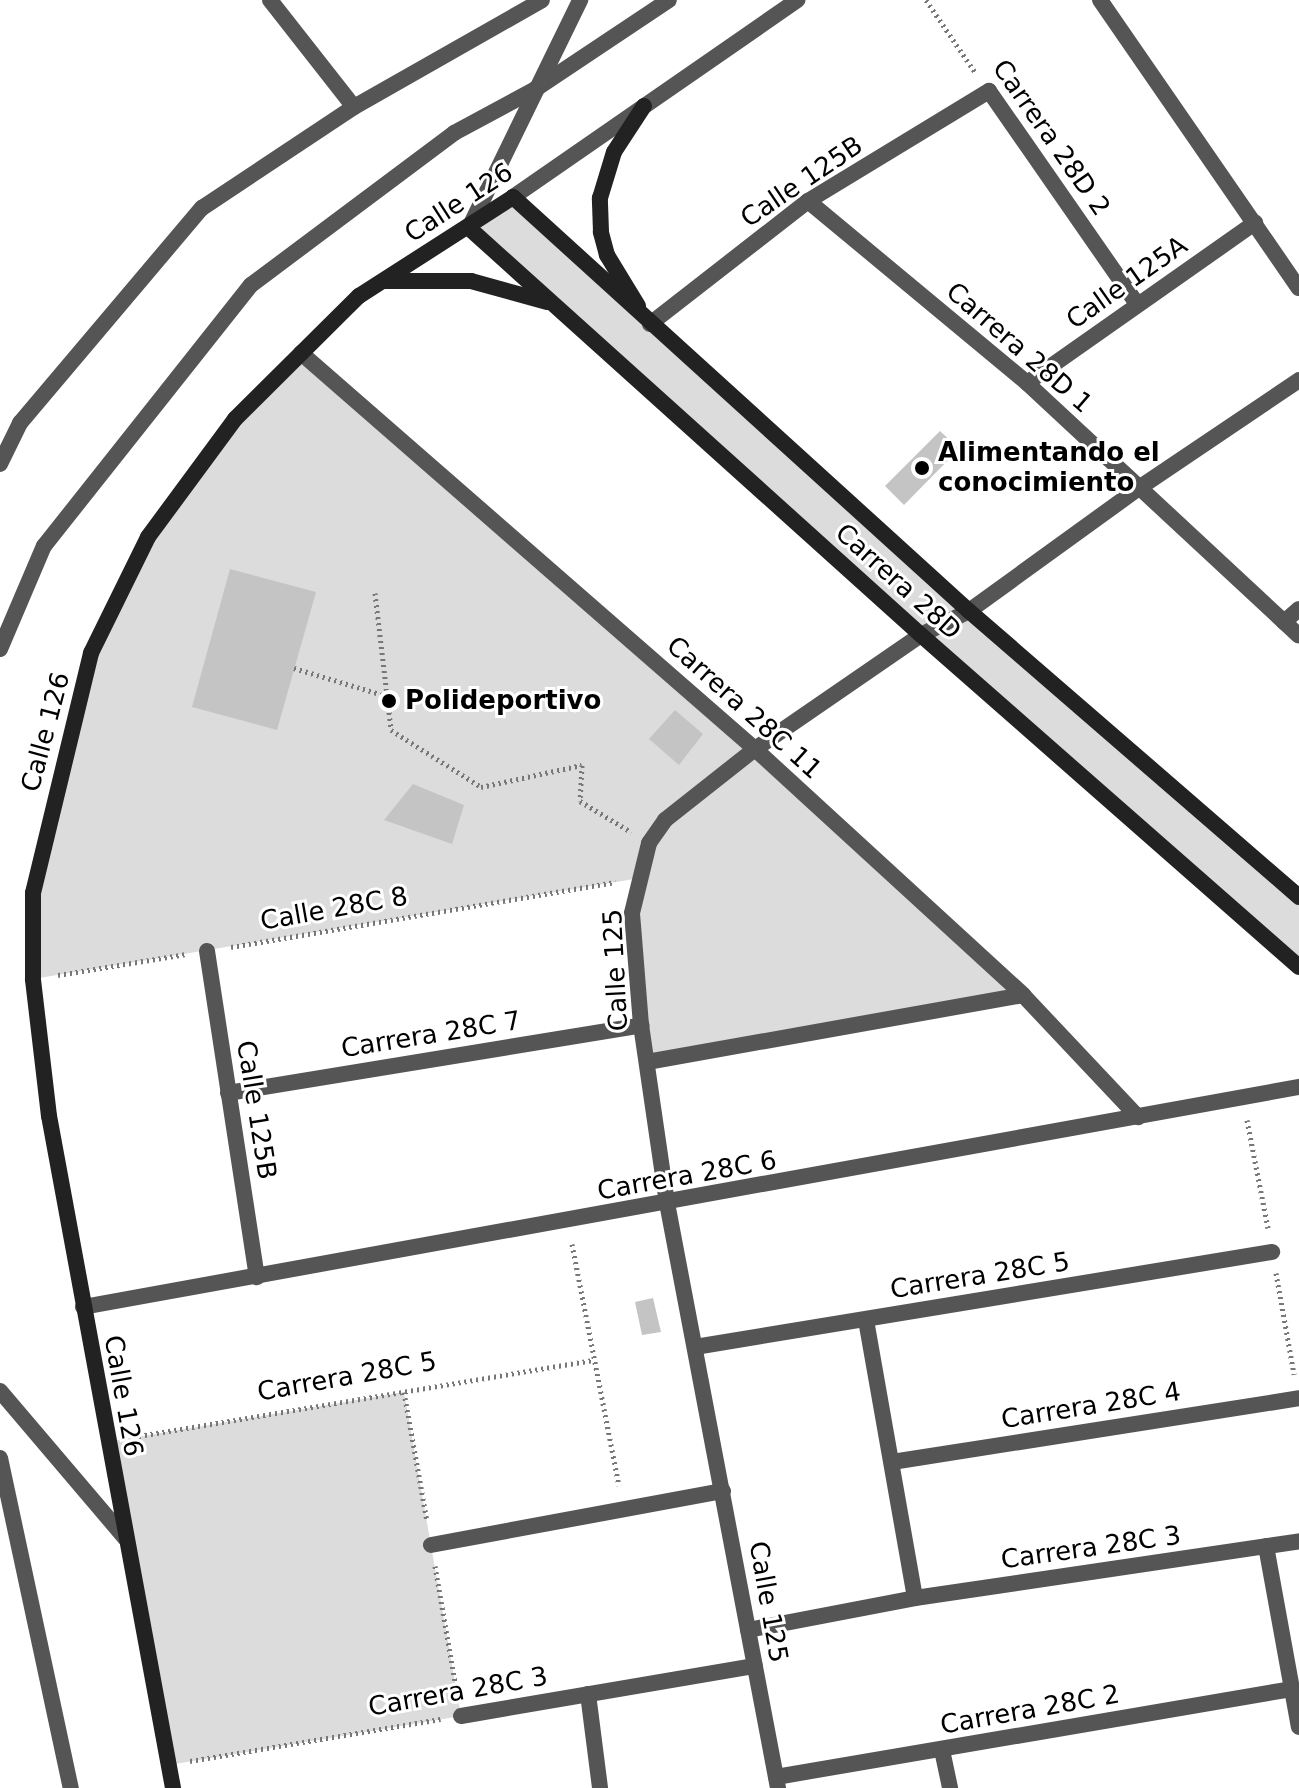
<!DOCTYPE html>
<style>
body{margin:0}
#map{position:relative;width:1299px;height:1788px;overflow:hidden;background:#fff;font-family:"DejaVu Sans",sans-serif}
div>[style]{position:absolute}
[style*='--x']{left:calc(var(--x)*1px);top:calc(var(--y)*1px);width:calc(var(--w)*1px);rotate:calc(var(--a)*1deg)}
.green>*{inset:0;background:#dcdcdc}
.building>*{inset:0;background:#c4c4c4}
.path>*{height:5px;margin-top:-2.5px;transform-origin:0;background:repeating-linear-gradient(90deg,#777 0 2px,transparent 0 6px)}
.street>*{height:16px;margin:-8px;padding:0 8px;transform-origin:8px;border-radius:8px;background:#555}
.secondary>*{height:16px;margin:-8px;padding:0 8px;transform-origin:8px;border-radius:8px;background:#222}
.dots>*{width:22px;height:22px;translate:-50% -50%;box-sizing:border-box;border:4px solid #fff;border-radius:50%}
span{translate:-50% -50%;white-space:nowrap;text-align:center;line-height:1.15;-webkit-text-stroke:6px #fff;paint-order:stroke}
.street-label{font-size:26px;color:#000}
.poi-label{font-size:26px;color:#000;font-weight:700}
.left{translate:0 -50%;text-align:left}
</style>
<div id="map">
<div class="green">
<i style="clip-path:polygon(513px 197px,1299px 897px,1299px 967px,469px 228px)"></i>
<i style="clip-path:polygon(301px 353px,1023px 995px,647px 1062px,641px 1025px,640px 878px,33px 979px,33px 893px,91px 653px,148px 537px,235px 419px)"></i>
<i style="clip-path:polygon(404px 1392px,461px 1716px,169px 1765px,107px 1442px)"></i>
</div>
<div class="building">
<i style="clip-path:polygon(940px 431px,959px 449px,904px 505px,885px 486px)"></i>
<i style="clip-path:polygon(230px 569px,316px 592px,277px 730px,192px 707px)"></i>
<i style="clip-path:polygon(675px 710px,703px 734px,679px 765px,649px 739px)"></i>
<i style="clip-path:polygon(413px 784px,464px 805px,452px 844px,384px 820px)"></i>
<i style="clip-path:polygon(653px 1298px,661px 1332px,642px 1335px,635px 1302px)"></i>
</div>
<div class="path">
<i style="--x:926;--y:0;--w:87;--a:55.8"></i>
<i style="--x:375;--y:593;--w:138;--a:83.3"></i>
<i style="--x:391;--y:730;--w:107;--a:32.3"></i>
<i style="--x:481;--y:787;--w:103;--a:-12.3"></i>
<i style="--x:582;--y:765;--w:36;--a:93"></i>
<i style="--x:580;--y:801;--w:60;--a:31.3"></i>
<i style="--x:294;--y:668;--w:97;--a:16.8"></i>
<i style="--x:231;--y:947;--w:390;--a:-9.6"></i>
<i style="--x:58;--y:975;--w:130;--a:-9.3"></i>
<i style="--x:1247;--y:1120;--w:110;--a:79"></i>
<i style="--x:572;--y:1244;--w:246;--a:79"></i>
<i style="--x:1276;--y:1273;--w:103;--a:79.9"></i>
<i style="--x:404;--y:1392;--w:131;--a:79.9"></i>
<i style="--x:133;--y:1437;--w:467;--a:-9.5"></i>
<i style="--x:435;--y:1566;--w:130;--a:80.2"></i>
<i style="--x:190;--y:1761;--w:254;--a:-9.5"></i>
</div>
<div class="street">
<i style="--x:270;--y:0;--w:136;--a:51.9"></i>
<i style="--x:1100;--y:0;--w:350;--a:55.4"></i>
<i style="--x:513;--y:197;--w:346;--a:-34.7"></i>
<i style="--x:808;--y:201;--w:285;--a:39.7"></i>
<i style="--x:1027;--y:383;--w:371;--a:42.9"></i>
<i style="--x:469;--y:228;--w:254;--a:-64"></i>
<i style="--x:650;--y:324;--w:200;--a:-37.9"></i>
<i style="--x:808;--y:201;--w:212;--a:-31.3"></i>
<i style="--x:989;--y:91;--w:259;--a:55.2"></i>
<i style="--x:301;--y:353;--w:602;--a:41.1"></i>
<i style="--x:755;--y:749;--w:364;--a:42.5"></i>
<i style="--x:1023;--y:995;--w:168;--a:46.7"></i>
<i style="--x:1027;--y:383;--w:279;--a:-35.1"></i>
<i style="--x:0;--y:464;--w:46;--a:-64"></i>
<i style="--x:20;--y:423;--w:282;--a:-49.8"></i>
<i style="--x:202;--y:208;--w:182;--a:-33.6"></i>
<i style="--x:354;--y:107;--w:216;--a:-29.6"></i>
<i style="--x:1284;--y:622;--w:20;--a:-41"></i>
<i style="--x:0;--y:649;--w:112;--a:-66.9"></i>
<i style="--x:44;--y:546;--w:333;--a:-51.6"></i>
<i style="--x:251;--y:285;--w:254;--a:-36.8"></i>
<i style="--x:454;--y:133;--w:91;--a:-28.3"></i>
<i style="--x:534;--y:90;--w:162;--a:-33.7"></i>
<i style="--x:207;--y:951;--w:330;--a:81.3"></i>
<i style="--x:647;--y:1062;--w:382;--a:-10.1"></i>
<i style="--x:228;--y:1093;--w:419;--a:-9.3"></i>
<i style="--x:83;--y:1307;--w:1236;--a:-10.26"></i>
<i style="--x:866;--y:1320;--w:282;--a:80"></i>
<i style="--x:695;--y:1347;--w:585;--a:-9.35"></i>
<i style="--x:0;--y:1391;--w:193;--a:49.6"></i>
<i style="--x:0;--y:1458;--w:338;--a:77.9"></i>
<i style="--x:892;--y:1462;--w:412;--a:-8.9"></i>
<i style="--x:431;--y:1545;--w:297;--a:-10.5"></i>
<i style="--x:1266;--y:1546;--w:184;--a:79.7"></i>
<i style="--x:748;--y:1630;--w:170;--a:-10.8"></i>
<i style="--x:915;--y:1598;--w:388;--a:-8.4"></i>
<i style="--x:588;--y:1694;--w:95;--a:82.7"></i>
<i style="--x:461;--y:1716;--w:298;--a:-9.7"></i>
<i style="--x:942;--y:1750;--w:39;--a:78"></i>
<i style="--x:776;--y:1777;--w:523;--a:-9.68"></i>
<i style="--x:778;--y:1788;--w:595;--a:-100.74"></i>
<i style="--x:667;--y:1203;--w:180;--a:-98.3"></i>
<i style="--x:641;--y:1025;--w:112;--a:-94.6"></i>
<i style="--x:632;--y:913;--w:72;--a:-76.3"></i>
<i style="--x:649;--y:843;--w:28;--a:-55"></i>
<i style="--x:665;--y:820;--w:115;--a:-38.3"></i>
<i style="--x:755;--y:749;--w:201;--a:-34.5"></i>
<i style="--x:921;--y:635;--w:54;--a:-26.6"></i>
<i style="--x:969;--y:611;--w:210;--a:-35.9"></i>
<i style="--x:1139;--y:488;--w:193;--a:-34"></i>
</div>
<div class="secondary">
<i style="--x:469;--y:228;--w:608;--a:42"></i>
<i style="--x:921;--y:635;--w:503;--a:41.29"></i>
<i style="--x:385;--y:281;--w:86;--a:0"></i>
<i style="--x:471;--y:281;--w:79;--a:15.4"></i>
<i style="--x:638;--y:306;--w:60;--a:-121.3"></i>
<i style="--x:607;--y:255;--w:24;--a:-105"></i>
<i style="--x:601;--y:232;--w:34;--a:-92"></i>
<i style="--x:600;--y:198;--w:48;--a:-73.1"></i>
<i style="--x:614;--y:152;--w:55;--a:-56.9"></i>
<i style="--x:173;--y:1788;--w:683;--a:-100.45"></i>
<i style="--x:49;--y:1116;--w:138;--a:-96.7"></i>
<i style="--x:33;--y:979;--w:86;--a:-90"></i>
<i style="--x:33;--y:893;--w:247;--a:-76.4"></i>
<i style="--x:91;--y:653;--w:129;--a:-63.8"></i>
<i style="--x:148;--y:537;--w:147;--a:-53.6"></i>
<i style="--x:235;--y:419;--w:175;--a:-44.8"></i>
<i style="--x:359;--y:296;--w:183;--a:-32.7"></i>
<i style="--x:513;--y:197;--w:616;--a:42.24"></i>
<i style="--x:969;--y:611;--w:437;--a:40.9"></i>
</div>
<div class="dots">
<i style="left:922px;top:468px;background:#000"></i>
<i style="left:389px;top:701px;background:#000"></i>
</div>
<div class="street-label">
<span style="left:1051px;top:138px;rotate:55deg">Carrera 28D 2</span>
<span style="left:802px;top:182px;rotate:-34deg">Calle 125B</span>
<span style="left:459px;top:203px;rotate:-33deg">Calle 126</span>
<span style="left:1127px;top:283px;rotate:-35deg">Calle 125A</span>
<span style="left:1019px;top:348px;rotate:41deg">Carrera 28D 1</span>
<span style="left:898px;top:582px;rotate:42deg">Carrera 28D</span>
<span style="left:744px;top:708px;rotate:42deg">Carrera 28C 11</span>
<span style="left:46px;top:732px;rotate:-75deg">Calle 126</span>
<span style="left:334px;top:909px;rotate:-10deg">Calle 28C 8</span>
<span style="left:616px;top:970px;rotate:-93deg">Calle 125</span>
<span style="left:431px;top:1035px;rotate:-9deg">Carrera 28C 7</span>
<span style="left:256px;top:1110px;rotate:81deg">Calle 125B</span>
<span style="left:687px;top:1176px;rotate:-10deg">Carrera 28C 6</span>
<span style="left:980px;top:1276px;rotate:-9deg">Carrera 28C 5</span>
<span style="left:347px;top:1377px;rotate:-10deg">Carrera 28C 5</span>
<span style="left:123px;top:1396px;rotate:80deg">Calle 126</span>
<span style="left:1091px;top:1406px;rotate:-9deg">Carrera 28C 4</span>
<span style="left:1091px;top:1548px;rotate:-8deg">Carrera 28C 3</span>
<span style="left:768px;top:1602px;rotate:80deg">Calle 125</span>
<span style="left:458px;top:1692px;rotate:-10deg">Carrera 28C 3</span>
<span style="left:1030px;top:1710px;rotate:-10deg">Carrera 28C 2</span>
</div>
<div class="poi-label">
<span class="left" style="left:938px;top:468px">Alimentando el<br>conocimiento</span>
<span class="left" style="left:405px;top:701px">Polideportivo</span>
</div>
</div>
